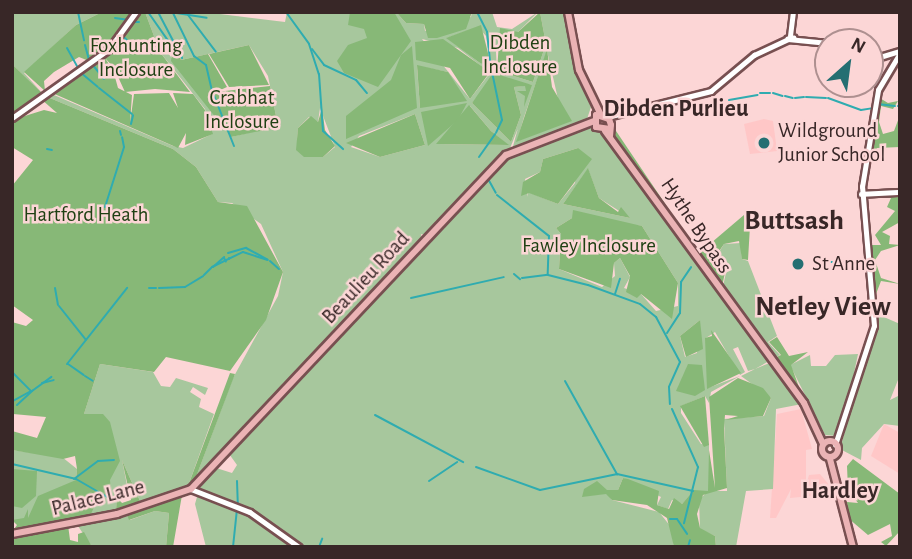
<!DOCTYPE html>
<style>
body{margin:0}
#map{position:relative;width:912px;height:559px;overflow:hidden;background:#fcd6d6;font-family:"Alegreya Sans",sans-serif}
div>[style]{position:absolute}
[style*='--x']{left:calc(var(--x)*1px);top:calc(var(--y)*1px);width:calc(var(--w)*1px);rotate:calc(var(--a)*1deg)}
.built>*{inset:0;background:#ffc7c7}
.green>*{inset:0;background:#a7c79d}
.forest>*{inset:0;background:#87b877}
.stream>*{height:2px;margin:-1px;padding:0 1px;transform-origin:1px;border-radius:1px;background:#2facb0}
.roads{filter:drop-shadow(2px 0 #785051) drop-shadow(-2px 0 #785051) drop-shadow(0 2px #785051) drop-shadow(0 -2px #785051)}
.minor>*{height:4.5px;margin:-2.25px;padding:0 2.25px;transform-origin:2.25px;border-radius:2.25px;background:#fff}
.major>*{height:6px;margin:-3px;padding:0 3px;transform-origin:3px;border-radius:3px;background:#ebb3b5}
.major>.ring{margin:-3px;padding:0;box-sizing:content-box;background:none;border:6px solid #ebb3b5;border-radius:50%}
.dots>*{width:19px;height:19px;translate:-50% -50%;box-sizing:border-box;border:4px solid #fcd6d6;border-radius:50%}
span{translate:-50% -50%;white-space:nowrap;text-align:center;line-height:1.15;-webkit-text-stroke:5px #fcd6d6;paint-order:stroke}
.park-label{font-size:21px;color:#1f4013}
.poi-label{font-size:21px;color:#382727}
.left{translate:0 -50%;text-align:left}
.street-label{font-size:21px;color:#382727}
.quarter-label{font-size:24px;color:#382727;font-weight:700}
.district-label{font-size:28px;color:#382727;font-weight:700}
.frame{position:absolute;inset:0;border:14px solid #382727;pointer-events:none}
.north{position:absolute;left:814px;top:28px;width:70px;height:70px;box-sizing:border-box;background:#fcd6d6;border:2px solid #ae9090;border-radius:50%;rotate:28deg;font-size:19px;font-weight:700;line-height:28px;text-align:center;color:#382727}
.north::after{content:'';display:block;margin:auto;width:24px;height:32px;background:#246f72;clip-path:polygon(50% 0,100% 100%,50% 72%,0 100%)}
</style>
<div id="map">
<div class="built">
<i style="clip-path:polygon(764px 119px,773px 121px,777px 151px,750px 154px,744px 124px)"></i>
<i style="clip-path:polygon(801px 409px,812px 449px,806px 450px,806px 485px,809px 475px,820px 474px,835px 492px,827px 499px,821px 495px,790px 498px,791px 489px,776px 518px,770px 518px,777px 414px)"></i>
<i style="clip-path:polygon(884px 424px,900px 433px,900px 474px,871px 456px)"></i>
</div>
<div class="green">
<i style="clip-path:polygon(12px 12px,102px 12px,76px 25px,24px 73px,43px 94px,12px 64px)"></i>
<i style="clip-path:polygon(evenodd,145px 12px,204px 12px,285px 22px,287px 12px,396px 12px,406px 23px,424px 24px,425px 31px,471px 17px,472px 12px,492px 12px,497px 27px,512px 29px,538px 12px,518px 32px,502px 34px,496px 52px,497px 71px,533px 82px,546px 44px,540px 12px,564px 12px,575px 69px,591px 107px,586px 122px,605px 132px,771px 360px,755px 369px,772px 362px,802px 404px,776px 409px,773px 489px,746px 491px,736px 547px,716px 547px,715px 536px,700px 529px,699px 500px,707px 492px,692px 493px,682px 504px,672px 500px,668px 509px,657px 505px,661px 497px,623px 478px,618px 490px,583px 492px,607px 493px,612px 500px,659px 512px,671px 527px,674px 547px,206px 547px,195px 504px,197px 497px,204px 497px,193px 490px,213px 467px,232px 473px,237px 465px,227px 451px,512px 150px,518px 128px,509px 151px,428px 236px,421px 234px,422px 241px,193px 485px,233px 378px,278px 296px,283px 272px,261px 224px,232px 203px,218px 202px,196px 167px,173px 149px,45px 96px,93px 61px,54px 95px,173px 146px,183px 148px,212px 134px,205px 109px,160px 52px,145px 12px,478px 27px,486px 36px,490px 61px,480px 63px,447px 38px,478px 27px,145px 12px,422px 39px,458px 48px,490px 73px,470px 99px,422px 39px,145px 12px,249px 45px,268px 76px,276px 116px,256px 131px,231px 137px,168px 53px,173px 47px,181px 60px,249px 45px,145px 12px,547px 51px,558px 99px,517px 141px,524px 117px,547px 51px,145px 12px,417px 66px,448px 72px,420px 108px,417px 66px,145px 12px,491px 80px,532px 85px,514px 87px,521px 115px,511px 142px,472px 103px,491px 80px,145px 12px,470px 106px,491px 131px,508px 145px,437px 144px,470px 106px,145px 12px,320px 108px,335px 147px,323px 157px,306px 156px,297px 143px,298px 128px,309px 117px,318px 122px,320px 108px,145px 12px,415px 114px,425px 145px,380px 157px,351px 147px,359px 136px,415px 114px,145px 12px,578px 148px,575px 183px,558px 204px,528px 192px,528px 197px,525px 179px,540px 172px,543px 159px,578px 148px,145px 12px,588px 169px,599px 198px,630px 218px,563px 204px,588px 169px,145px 12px,572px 218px,642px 226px,678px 283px,678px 306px,656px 311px,641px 294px,624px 288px,630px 277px,620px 258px,614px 263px,615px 276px,602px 287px,559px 269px,561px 234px,556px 228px,572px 218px,145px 12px,700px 320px,697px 353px,685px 357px,680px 336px,700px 320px,145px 12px,715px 332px,740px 375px,745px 372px,733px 349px,738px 347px,748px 371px,755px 369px,741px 376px,771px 398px,764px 416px,724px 419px,727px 491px,709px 491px,709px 445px,701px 444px,681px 413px,681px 406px,705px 396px,709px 403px,711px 392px,740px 376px,708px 388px,706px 338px,715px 332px)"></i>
<i style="clip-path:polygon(741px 243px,742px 259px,748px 261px,777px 336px,768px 342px,780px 355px,772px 359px,722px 291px,727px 268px,714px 260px,724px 244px)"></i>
<i style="clip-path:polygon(877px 314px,900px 324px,900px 375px,890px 400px,900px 395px,900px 426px,884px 424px,862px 448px,861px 460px,840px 449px)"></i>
<i style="clip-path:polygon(858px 354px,843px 427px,836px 436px,825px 435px,790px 365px,810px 355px,811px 366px,826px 366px,835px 355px)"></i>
<i style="clip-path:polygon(100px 364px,153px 372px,161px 386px,170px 387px,176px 378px,208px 388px,205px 395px,193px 387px,190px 392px,201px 399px,199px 407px,214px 414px,188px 486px,140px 501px,122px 460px,127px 485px,118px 489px,116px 511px,89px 518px,95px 501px,108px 495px,83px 417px)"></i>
<i style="clip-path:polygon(12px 450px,62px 457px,77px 469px,76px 481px,29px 518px,12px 521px)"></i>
<i style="clip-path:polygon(155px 511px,169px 513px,166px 547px,92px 547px,76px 523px,126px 512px,130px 520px)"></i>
</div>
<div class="forest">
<i style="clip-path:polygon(102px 12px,135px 12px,116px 40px,89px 61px,79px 57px,54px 72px,44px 81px,45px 91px,24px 72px,76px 25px)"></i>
<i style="clip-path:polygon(137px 12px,145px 12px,160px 52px,190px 92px,155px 89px,125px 92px,114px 68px,105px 58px,112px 69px,108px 76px,113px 70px,118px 88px,132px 95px,130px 123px,134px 94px,169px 93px,178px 108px,173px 93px,193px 94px,205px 110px,213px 134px,185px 145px,186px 133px,178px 148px,50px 92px,117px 43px)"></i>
<i style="clip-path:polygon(350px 12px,394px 12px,411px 41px,378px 87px,344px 73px,337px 61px,348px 45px,367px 38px,364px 29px,348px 25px)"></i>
<i style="clip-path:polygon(396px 12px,467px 14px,472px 12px,466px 29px,437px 38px,428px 38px,424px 24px,406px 23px)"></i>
<i style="clip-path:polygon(540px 12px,546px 44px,533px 82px,497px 71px,500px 28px,518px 32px)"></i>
<i style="clip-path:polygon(481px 25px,490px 61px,494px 67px,480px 63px,446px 38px)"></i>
<i style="clip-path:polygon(443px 39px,490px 72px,470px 99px,450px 68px,416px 60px,415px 42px)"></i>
<i style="clip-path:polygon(249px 45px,269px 85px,229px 87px,209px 54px)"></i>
<i style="clip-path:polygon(173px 46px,181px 60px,208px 54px,227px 87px,216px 92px,270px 86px,276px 116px,270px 129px,231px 137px,171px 61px)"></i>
<i style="clip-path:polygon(412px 46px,417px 108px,346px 139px,346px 116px,391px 80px,401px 55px)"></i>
<i style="clip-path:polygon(547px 49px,552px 87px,572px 121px,516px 142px)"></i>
<i style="clip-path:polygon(12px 64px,43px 94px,12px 115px)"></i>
<i style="clip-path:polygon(417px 65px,448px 72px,467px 101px,420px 108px)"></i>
<i style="clip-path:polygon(493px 73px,532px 85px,524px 107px,525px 96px,517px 91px,526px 91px,525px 86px,514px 87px,521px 115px,511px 142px,472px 103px)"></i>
<i style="clip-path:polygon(45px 96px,173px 149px,196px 167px,218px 202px,247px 206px,283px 272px,266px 320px,230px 371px,166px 357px,154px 372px,100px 364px,84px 414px,103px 414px,110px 422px,120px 461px,110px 480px,111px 493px,96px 503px,89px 518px,12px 532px,17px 525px,12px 520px,24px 518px,28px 509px,28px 518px,38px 496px,76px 480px,77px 469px,75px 456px,63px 459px,12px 450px,12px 431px,37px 438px,46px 417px,13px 414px,12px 405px,12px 322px,26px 326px,33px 320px,12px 305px,12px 186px,33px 160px,12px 147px,12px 120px,44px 110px,57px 113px,41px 99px)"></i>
<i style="clip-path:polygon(878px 97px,888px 103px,898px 101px,893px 109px,881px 106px,879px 122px,883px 134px,894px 131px,900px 115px,900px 147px,877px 148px,870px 157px)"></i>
<i style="clip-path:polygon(467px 103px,458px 120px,428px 146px,421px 112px)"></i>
<i style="clip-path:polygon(469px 105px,491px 131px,509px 145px,436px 144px)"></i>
<i style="clip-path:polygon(322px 108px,325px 130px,335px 146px,323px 157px,304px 157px,296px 150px,298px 128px,311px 116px,318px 122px)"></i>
<i style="clip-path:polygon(415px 114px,425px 145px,380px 157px,346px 143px)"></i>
<i style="clip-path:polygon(614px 128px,695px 248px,711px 243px,751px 209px,748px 260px,742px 259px,739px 241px,724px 244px,713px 260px,726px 268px,721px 291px,613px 137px)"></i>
<i style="clip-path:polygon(578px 148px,592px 159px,558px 204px,529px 193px,521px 196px,523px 182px,540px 172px,543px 159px)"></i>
<i style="clip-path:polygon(588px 168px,599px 198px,618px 212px,621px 207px,630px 218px,563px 204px)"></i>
<i style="clip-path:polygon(900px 192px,900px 222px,882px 232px,890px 236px,889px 244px,900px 245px,881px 251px,875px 260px,881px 278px,900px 284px,881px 281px,876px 294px,868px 245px,881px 245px,875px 235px,895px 211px,887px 207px,891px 198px,864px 196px)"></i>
<i style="clip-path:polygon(573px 210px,642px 226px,678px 283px,672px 319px,641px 294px,637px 298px,626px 292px,630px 276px,620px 258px,614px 263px,611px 288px,559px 269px,561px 234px,556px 228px,572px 218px)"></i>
<i style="clip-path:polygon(700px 320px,703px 349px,686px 357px,680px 336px)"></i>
<i style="clip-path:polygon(711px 330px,741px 373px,707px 389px,705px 338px,712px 336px)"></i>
<i style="clip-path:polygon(777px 337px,789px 356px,808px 352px,791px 365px,804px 401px,772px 359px,781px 355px,769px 342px)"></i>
<i style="clip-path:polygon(688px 364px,702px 365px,705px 390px,695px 396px,676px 391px)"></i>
<i style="clip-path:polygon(230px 373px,235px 374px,193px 485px,116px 511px,117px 497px,122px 503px,131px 500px,122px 460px,140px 501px,188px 486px)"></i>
<i style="clip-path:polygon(738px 378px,763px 388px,771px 398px,763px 416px,725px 420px,738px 416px,725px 415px,724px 428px,727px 488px,703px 495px,697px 514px,700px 528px,715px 536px,716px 547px,674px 547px,667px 518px,647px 505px,612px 500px,606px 494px,582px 497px,584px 489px,597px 481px,607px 490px,618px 490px,623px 478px,628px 479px,659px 491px,657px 505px,669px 509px,674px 498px,682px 504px,694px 490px,708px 491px,709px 450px,715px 488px,709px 397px)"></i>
<i style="clip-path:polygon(705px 396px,709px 445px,704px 447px,680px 406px)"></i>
<i style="clip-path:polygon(853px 459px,900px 494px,900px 531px,886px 546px,881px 542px,892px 536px,890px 524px,868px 535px,848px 518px,847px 502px,858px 503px,848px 490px,847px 466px)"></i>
<i style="clip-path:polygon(12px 469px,37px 471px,36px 496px,22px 508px,12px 506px)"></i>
<i style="clip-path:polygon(182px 495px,173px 547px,166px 547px,169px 513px,155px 511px,129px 520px,126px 512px)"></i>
<i style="clip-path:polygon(68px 525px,70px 540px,78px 542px,78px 534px,84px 532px,92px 547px,13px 547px,12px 535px)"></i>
</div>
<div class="stream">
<i style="--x:78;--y:12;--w:29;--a:78"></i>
<i style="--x:138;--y:12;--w:11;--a:117"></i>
<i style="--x:133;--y:22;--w:6;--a:0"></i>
<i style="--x:148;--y:12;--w:38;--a:55"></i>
<i style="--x:158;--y:12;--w:52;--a:62.4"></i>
<i style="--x:170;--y:12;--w:37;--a:9"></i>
<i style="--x:286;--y:12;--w:39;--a:54"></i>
<i style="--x:309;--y:44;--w:32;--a:72"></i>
<i style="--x:319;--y:74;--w:57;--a:86"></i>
<i style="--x:323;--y:131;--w:27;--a:42"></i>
<i style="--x:477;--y:12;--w:22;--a:63"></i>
<i style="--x:487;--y:32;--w:38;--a:84"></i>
<i style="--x:173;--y:13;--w:48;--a:64"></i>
<i style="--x:194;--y:56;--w:15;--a:37"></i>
<i style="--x:206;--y:65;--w:27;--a:77"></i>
<i style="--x:188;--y:15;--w:46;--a:52.9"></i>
<i style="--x:115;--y:18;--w:14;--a:8"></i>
<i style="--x:122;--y:35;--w:16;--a:47"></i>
<i style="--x:85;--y:45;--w:16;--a:75"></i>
<i style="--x:67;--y:48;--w:23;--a:61"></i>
<i style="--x:312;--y:49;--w:20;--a:53"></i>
<i style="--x:324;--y:65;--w:35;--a:25"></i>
<i style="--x:356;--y:80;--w:17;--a:50"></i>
<i style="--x:92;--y:64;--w:19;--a:51"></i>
<i style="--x:80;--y:72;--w:23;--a:40"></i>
<i style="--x:492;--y:72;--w:49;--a:78.2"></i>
<i style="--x:502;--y:120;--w:14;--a:115"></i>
<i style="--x:99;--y:88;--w:42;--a:38.2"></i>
<i style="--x:213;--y:93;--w:57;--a:68.4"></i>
<i style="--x:760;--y:93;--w:10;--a:0"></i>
<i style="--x:773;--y:93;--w:10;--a:17"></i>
<i style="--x:785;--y:96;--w:8;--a:14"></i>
<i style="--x:806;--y:97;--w:20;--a:3"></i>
<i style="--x:795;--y:98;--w:9;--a:-6"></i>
<i style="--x:828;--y:98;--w:35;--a:20"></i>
<i style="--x:861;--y:110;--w:12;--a:-9"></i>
<i style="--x:729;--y:100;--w:29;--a:-10"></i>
<i style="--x:878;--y:104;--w:17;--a:7"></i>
<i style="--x:898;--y:106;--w:2;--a:0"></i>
<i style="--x:131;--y:124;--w:9;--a:-77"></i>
<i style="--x:120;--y:131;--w:4;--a:76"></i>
<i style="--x:47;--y:149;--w:5;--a:11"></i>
<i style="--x:479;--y:157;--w:28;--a:-55"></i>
<i style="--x:487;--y:177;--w:18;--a:61"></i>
<i style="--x:497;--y:195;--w:66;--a:38.3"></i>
<i style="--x:549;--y:236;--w:38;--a:92"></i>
<i style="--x:105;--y:207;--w:63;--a:-72.4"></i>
<i style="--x:124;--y:147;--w:10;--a:-101"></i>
<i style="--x:228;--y:253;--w:19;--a:-16"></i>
<i style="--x:246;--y:248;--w:24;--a:28"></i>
<i style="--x:224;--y:258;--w:4;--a:63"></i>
<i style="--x:229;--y:259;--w:1;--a:-90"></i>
<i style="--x:270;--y:261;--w:12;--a:42"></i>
<i style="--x:831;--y:262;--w:33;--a:0"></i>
<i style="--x:212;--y:267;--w:34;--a:-26"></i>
<i style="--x:243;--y:252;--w:26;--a:18"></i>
<i style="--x:213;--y:267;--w:15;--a:-42"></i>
<i style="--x:514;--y:274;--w:8;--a:40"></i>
<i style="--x:204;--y:275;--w:10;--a:-45"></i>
<i style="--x:522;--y:278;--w:26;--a:-7"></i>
<i style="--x:548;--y:275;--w:41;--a:14"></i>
<i style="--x:588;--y:285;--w:55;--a:20.1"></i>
<i style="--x:640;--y:304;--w:21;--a:39"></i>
<i style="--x:656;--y:317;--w:51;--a:61.9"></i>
<i style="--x:680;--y:362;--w:27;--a:114"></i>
<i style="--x:669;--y:387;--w:17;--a:87"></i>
<i style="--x:55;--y:288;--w:17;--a:80"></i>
<i style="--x:149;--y:288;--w:7;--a:0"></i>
<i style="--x:159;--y:288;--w:26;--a:-2"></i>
<i style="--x:185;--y:287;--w:21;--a:-31"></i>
<i style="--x:615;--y:294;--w:16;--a:-72"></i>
<i style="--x:411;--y:298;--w:95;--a:-12.7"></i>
<i style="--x:59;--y:306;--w:43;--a:51.5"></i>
<i style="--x:667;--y:333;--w:24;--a:-57"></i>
<i style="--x:680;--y:313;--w:31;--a:-88"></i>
<i style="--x:681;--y:282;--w:18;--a:-56"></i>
<i style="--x:67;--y:364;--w:97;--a:-51.7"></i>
<i style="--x:68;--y:364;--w:19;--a:35"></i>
<i style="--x:12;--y:372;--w:27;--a:45"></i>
<i style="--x:31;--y:391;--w:21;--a:151"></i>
<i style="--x:85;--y:376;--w:9;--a:32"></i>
<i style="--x:565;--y:381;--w:107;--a:60.8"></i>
<i style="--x:42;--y:383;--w:12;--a:-14"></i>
<i style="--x:32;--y:391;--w:24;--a:-36"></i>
<i style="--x:17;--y:405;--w:21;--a:-43"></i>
<i style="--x:672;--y:409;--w:64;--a:65.9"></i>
<i style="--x:698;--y:467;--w:58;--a:104"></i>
<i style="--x:375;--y:415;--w:100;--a:28.1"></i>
<i style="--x:12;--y:464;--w:66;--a:13.2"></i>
<i style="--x:76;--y:479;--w:36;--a:30"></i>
<i style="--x:476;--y:467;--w:68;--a:19.8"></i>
<i style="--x:540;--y:490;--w:79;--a:-11.7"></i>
<i style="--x:617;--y:474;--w:78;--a:12.6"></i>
<i style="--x:74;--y:479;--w:30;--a:-37"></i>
<i style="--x:98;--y:461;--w:16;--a:-4"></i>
<i style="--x:237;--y:481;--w:23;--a:88"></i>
<i style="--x:429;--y:481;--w:34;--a:-34"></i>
<i style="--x:670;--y:519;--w:7;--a:0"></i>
<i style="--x:677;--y:519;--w:18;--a:56"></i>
<i style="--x:233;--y:547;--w:37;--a:-84"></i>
<i style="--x:319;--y:547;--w:9;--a:-69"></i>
<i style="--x:688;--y:547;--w:7;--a:-74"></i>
</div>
<div class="roads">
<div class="minor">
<i style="--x:790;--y:36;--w:24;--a:-83"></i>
<i style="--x:794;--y:38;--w:6;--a:171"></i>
<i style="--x:788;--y:39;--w:40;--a:5.7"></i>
<i style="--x:870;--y:60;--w:30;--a:-17"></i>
<i style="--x:607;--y:117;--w:107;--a:-14"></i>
<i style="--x:711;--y:91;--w:56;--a:-39.9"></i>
<i style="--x:754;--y:55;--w:38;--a:-25"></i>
<i style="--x:12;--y:118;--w:119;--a:-35.4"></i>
<i style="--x:109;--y:49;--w:46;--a:-53.9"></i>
<i style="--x:861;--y:194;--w:39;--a:-3"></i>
<i style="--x:835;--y:445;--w:125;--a:-71.9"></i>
<i style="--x:874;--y:326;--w:140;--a:-94.9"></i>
<i style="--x:862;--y:187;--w:98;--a:-80.6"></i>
<i style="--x:878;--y:90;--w:43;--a:-59.3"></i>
<i style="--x:191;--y:489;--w:63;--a:21.3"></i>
<i style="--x:250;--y:512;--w:60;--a:35.5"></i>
</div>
<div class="major">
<i style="--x:568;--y:12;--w:59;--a:79.3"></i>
<i style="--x:579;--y:70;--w:48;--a:64"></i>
<i style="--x:610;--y:129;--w:14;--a:-172"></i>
<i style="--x:596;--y:127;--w:12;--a:-90"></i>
<i style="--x:596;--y:115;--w:14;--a:17"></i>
<i style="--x:609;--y:119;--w:6;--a:72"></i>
<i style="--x:611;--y:125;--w:11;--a:95"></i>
<i style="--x:605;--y:131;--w:337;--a:53.8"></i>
<i style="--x:804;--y:403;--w:45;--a:65.1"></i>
<i class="ring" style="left:822px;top:441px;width:10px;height:10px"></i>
<i style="--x:830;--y:459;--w:91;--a:75.4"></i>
<i style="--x:12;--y:534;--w:107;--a:-10.8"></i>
<i style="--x:117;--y:514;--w:78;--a:-18.7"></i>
<i style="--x:191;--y:489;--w:459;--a:-46.7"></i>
<i style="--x:506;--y:155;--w:94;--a:-21.1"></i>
</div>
</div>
<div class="dots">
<i style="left:764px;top:143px;background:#246f72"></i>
<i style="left:798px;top:264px;background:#246f72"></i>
</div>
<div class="park-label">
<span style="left:520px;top:55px">Dibden<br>Inclosure</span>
<span style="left:136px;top:58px">Foxhunting<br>Inclosure</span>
<span style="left:242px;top:110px">Crabhat<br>Inclosure</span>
<span style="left:86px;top:215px">Hartford Heath</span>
<span style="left:589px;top:246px">Fawley Inclosure</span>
</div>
<div class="poi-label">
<span class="left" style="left:778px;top:143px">Wildground<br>Junior School</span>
<span class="left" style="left:812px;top:264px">St Anne</span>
</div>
<div class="street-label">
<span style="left:696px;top:226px;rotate:56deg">Hythe Bypass</span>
<span style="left:366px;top:278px;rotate:-47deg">Beaulieu Road</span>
<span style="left:98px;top:498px;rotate:-14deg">Palace Lane</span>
</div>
<div class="quarter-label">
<span style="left:676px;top:110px">Dibden Purlieu</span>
<span style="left:840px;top:492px">Hardley</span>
</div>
<div class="district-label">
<span style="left:794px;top:221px">Buttsash</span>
<span style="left:823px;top:307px">Netley View</span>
</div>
<div class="frame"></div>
<div class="north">N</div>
</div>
